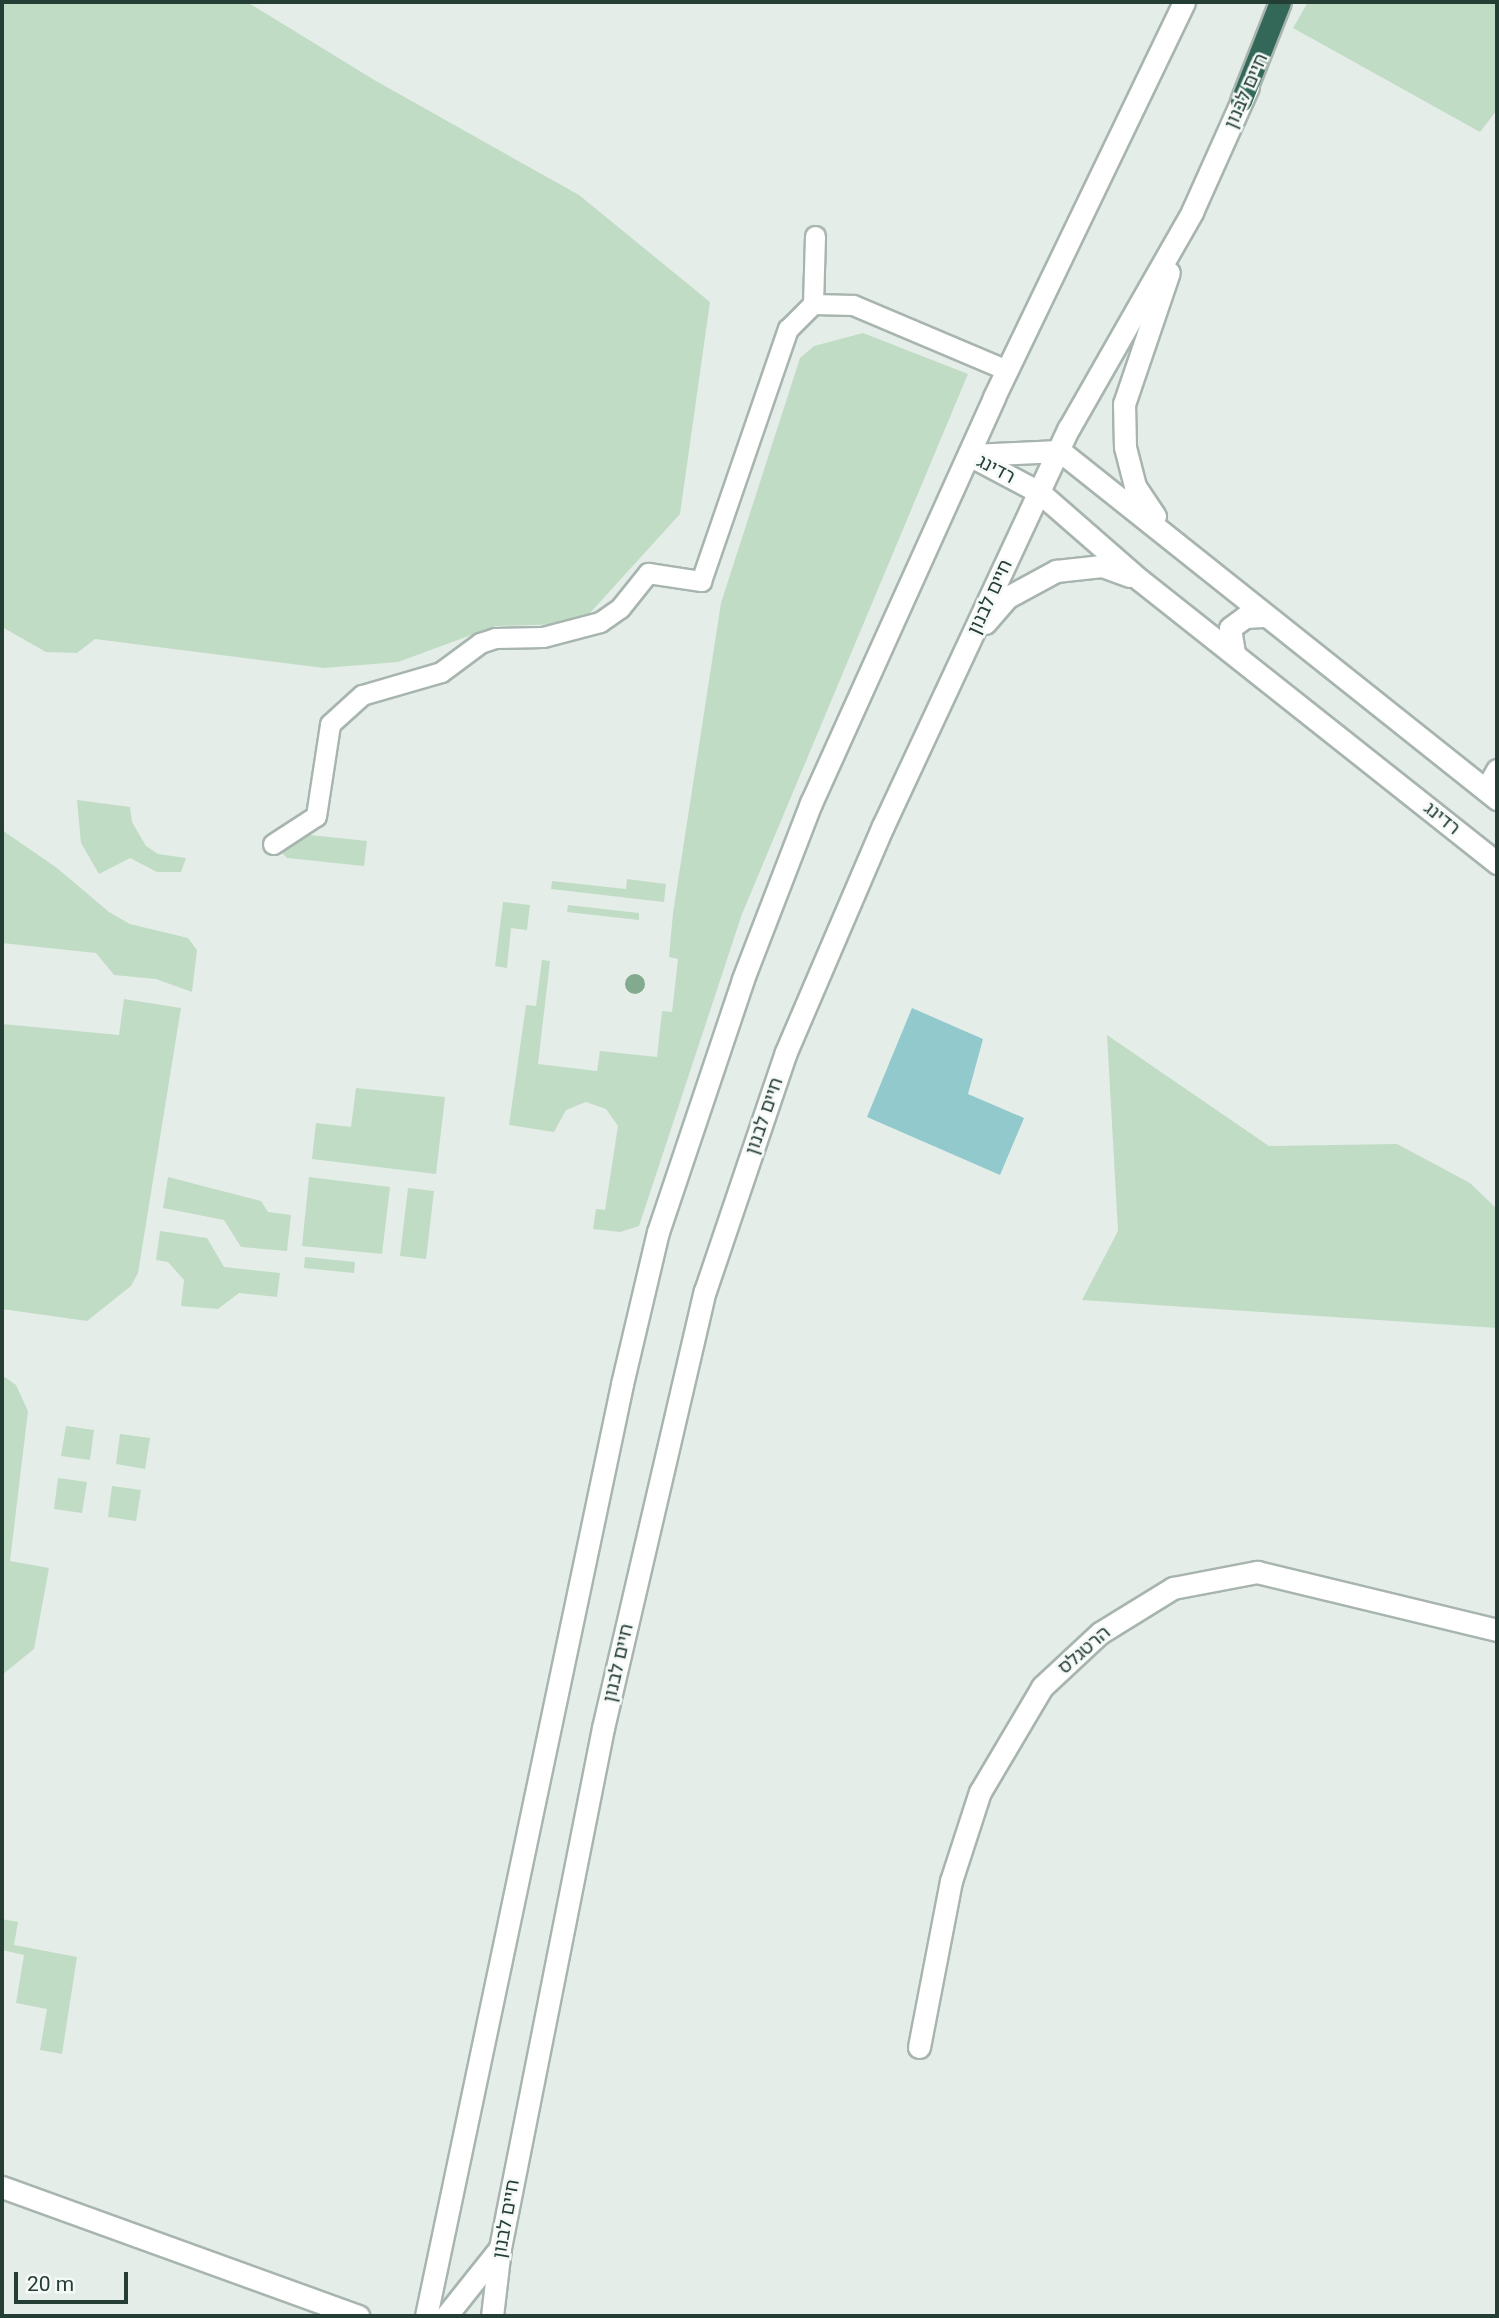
<!DOCTYPE html>
<meta charset="utf-8">
<style>
body{margin:0}
#map{position:relative;width:1499px;height:2318px;overflow:hidden;background:#e5ede9;font-family:Roboto,"Noto Sans Hebrew",sans-serif}
div>[style]{position:absolute}
[style*='--x']{left:calc(var(--x)*1px);top:calc(var(--y)*1px);width:calc(var(--w)*1px);rotate:calc(var(--a)*1deg)}
.green>*{inset:0;background:#c0dcc5}
.water>*{inset:0;background:#91c9cd}
.roads{filter:drop-shadow(2px 0 #a8b5af) drop-shadow(-2px 0 #a8b5af) drop-shadow(0 2px #a8b5af) drop-shadow(0 -2px #a8b5af)}
.lane>*{height:19px;margin:-9.5px;padding:0 9.5px;transform-origin:9.5px;border-radius:9.5px;background:#fff}
.street>*{height:21px;margin:-10.5px;padding:0 10.5px;transform-origin:10.5px;border-radius:10.5px;background:#fff}
.secondary>*{height:21px;margin:-10.5px;padding:0 10.5px;transform-origin:10.5px;border-radius:10.5px;background:#fff}
.highway>*{height:21px;margin:-10.5px;padding:0 10.5px;transform-origin:10.5px;border-radius:10.5px;background:#336859}
.trees>*{width:20px;height:20px;margin:-10px;border-radius:50%;background:#83a98f}
span{translate:-50% -50%;white-space:nowrap;text-align:center;line-height:1.15;-webkit-text-stroke:5px #f5f9f7;paint-order:stroke}
.street-label{font-size:19px;color:#253e35}
.frame{position:absolute;inset:0;border:4px solid #253e35;pointer-events:none}
.scale{position:absolute;left:14px;top:2272px;width:114px;height:32px;box-sizing:border-box;border:4px solid #253e35;border-top:0;padding-left:9px;font-size:21px;line-height:24px;white-space:nowrap;color:#253e35;-webkit-text-stroke:5px #f5f9f7;paint-order:stroke}
</style>
<div id="map">
<div class="green">
<i style="clip-path:polygon(2px 2px,247px 2px,376px 81px,579px 195px,710px 302px,680px 514px,589px 614px,566px 624px,496px 626px,398px 662px,324px 668px,95px 639px,77px 653px,46px 652px,2px 627px)"></i>
<i style="clip-path:polygon(1308px 2px,1497px 2px,1497px 110px,1480px 132px,1293px 28px)"></i>
<i style="clip-path:polygon(863px 333px,968px 374px,742px 914px,639px 1226px,620px 1232px,593px 1229px,596px 1209px,605px 1210px,618px 1126px,606px 1109px,586px 1102px,566px 1110px,554px 1132px,509px 1125px,526px 1005px,536px 1006px,542px 960px,550px 961px,538px 1064px,597px 1071px,600px 1051px,657px 1057px,662px 1011px,672px 1012px,678px 959px,669px 957px,673px 913px,721px 603px,800px 358px,814px 346px)"></i>
<i style="clip-path:polygon(77px 800px,130px 807px,132px 822px,146px 846px,158px 854px,186px 858px,181px 872px,157px 872px,130px 858px,99px 874px,81px 843px)"></i>
<i style="clip-path:polygon(2px 830px,57px 868px,109px 912px,130px 924px,188px 938px,197px 950px,192px 992px,156px 979px,114px 975px,96px 953px,2px 943px)"></i>
<i style="clip-path:polygon(310px 835px,367px 841px,364px 866px,287px 858px,280px 851px,298px 836px)"></i>
<i style="clip-path:polygon(627px 879px,666px 884px,664px 902px,551px 889px,552px 881px,626px 889px)"></i>
<i style="clip-path:polygon(503px 902px,530px 905px,527px 930px,511px 928px,507px 968px,495px 966px)"></i>
<i style="clip-path:polygon(568px 905px,639px 913px,639px 920px,567px 912px)"></i>
<i style="clip-path:polygon(124px 999px,181px 1008px,138px 1273px,131px 1286px,87px 1321px,2px 1309px,2px 1024px,119px 1035px)"></i>
<i style="clip-path:polygon(1107px 1035px,1269px 1146px,1397px 1144px,1470px 1183px,1497px 1209px,1497px 1328px,1082px 1300px,1118px 1231px)"></i>
<i style="clip-path:polygon(356px 1088px,445px 1097px,436px 1174px,312px 1159px,316px 1123px,351px 1127px)"></i>
<i style="clip-path:polygon(168px 1177px,261px 1201px,268px 1212px,291px 1215px,287px 1251px,241px 1247px,224px 1220px,163px 1208px)"></i>
<i style="clip-path:polygon(309px 1177px,390px 1187px,382px 1254px,302px 1246px)"></i>
<i style="clip-path:polygon(408px 1188px,434px 1191px,426px 1259px,400px 1256px)"></i>
<i style="clip-path:polygon(160px 1231px,207px 1238px,224px 1267px,280px 1273px,277px 1297px,239px 1293px,218px 1309px,181px 1306px,184px 1280px,168px 1262px,156px 1260px)"></i>
<i style="clip-path:polygon(305px 1257px,355px 1262px,354px 1273px,304px 1268px)"></i>
<i style="clip-path:polygon(2px 1375px,16px 1385px,28px 1411px,10px 1561px,49px 1568px,34px 1649px,2px 1675px)"></i>
<i style="clip-path:polygon(66px 1426px,94px 1430px,90px 1460px,61px 1456px)"></i>
<i style="clip-path:polygon(120px 1434px,150px 1438px,145px 1469px,116px 1464px)"></i>
<i style="clip-path:polygon(58px 1478px,87px 1482px,82px 1513px,54px 1509px)"></i>
<i style="clip-path:polygon(112px 1486px,141px 1490px,136px 1521px,108px 1517px)"></i>
<i style="clip-path:polygon(2px 1919px,18px 1922px,14px 1945px,77px 1957px,62px 2054px,40px 2050px,47px 2009px,16px 2003px,24px 1955px,2px 1950px)"></i>
</div>
<div class="water">
<i style="clip-path:polygon(912px 1008px,983px 1039px,968px 1094px,1024px 1118px,1000px 1175px,867px 1117px)"></i>
</div>
<div class="roads">
<div class="lane">
<i style="--x:813;--y:304;--w:68;--a:-88.3"></i>
<i style="--x:273;--y:844;--w:51;--a:-33.1"></i>
<i style="--x:316;--y:816;--w:93;--a:-81.3"></i>
<i style="--x:330;--y:724;--w:43;--a:-42.2"></i>
<i style="--x:362;--y:695;--w:82;--a:-16.2"></i>
<i style="--x:441;--y:672;--w:49;--a:-36.6"></i>
<i style="--x:480;--y:643;--w:16;--a:-18"></i>
<i style="--x:495;--y:638;--w:48;--a:-1.2"></i>
<i style="--x:543;--y:637;--w:59;--a:-14.7"></i>
<i style="--x:600;--y:622;--w:24;--a:-35"></i>
<i style="--x:620;--y:608;--w:45;--a:-51.3"></i>
<i style="--x:648;--y:573;--w:54;--a:8.6"></i>
<i style="--x:701;--y:581;--w:267;--a:-71"></i>
<i style="--x:788;--y:329;--w:35;--a:-45"></i>
<i style="--x:813;--y:304;--w:40;--a:1.4"></i>
<i style="--x:853;--y:305;--w:167;--a:22.9"></i>
</div>
<div class="street">
<i style="--x:1486;--y:790;--w:23;--a:-61"></i>
<i style="--x:919;--y:2047;--w:169;--a:-79.1"></i>
<i style="--x:951;--y:1881;--w:94;--a:-72"></i>
<i style="--x:980;--y:1792;--w:122;--a:-59.4"></i>
<i style="--x:1042;--y:1687;--w:79;--a:-43"></i>
<i style="--x:1100;--y:1633;--w:86;--a:-31.7"></i>
<i style="--x:1173;--y:1588;--w:86;--a:-10.8"></i>
<i style="--x:1257;--y:1572;--w:247;--a:13.6"></i>
<i style="--x:2;--y:2187;--w:379;--a:19.9"></i>
<i style="--x:446;--y:2316;--w:87;--a:-51.5"></i>
</div>
<div class="secondary">
<i style="--x:969;--y:455;--w:79;--a:27.9"></i>
<i style="--x:1039;--y:492;--w:134;--a:41.1"></i>
<i style="--x:1140;--y:580;--w:456;--a:38.4"></i>
<i style="--x:971;--y:455;--w:89;--a:-2.6"></i>
<i style="--x:1060;--y:451;--w:559;--a:38.53"></i>
<i style="--x:1155;--y:516;--w:36;--a:-124"></i>
<i style="--x:1135;--y:486;--w:40;--a:-104.4"></i>
<i style="--x:1125;--y:447;--w:43;--a:-91.3"></i>
<i style="--x:1124;--y:404;--w:139;--a:-71.2"></i>
<i style="--x:985;--y:623;--w:35;--a:-49"></i>
<i style="--x:1008;--y:597;--w:55;--a:-28.4"></i>
<i style="--x:1056;--y:571;--w:46;--a:-6.2"></i>
<i style="--x:1102;--y:566;--w:29;--a:20"></i>
<i style="--x:1234;--y:653;--w:25;--a:-99"></i>
<i style="--x:1230;--y:628;--w:19;--a:-36"></i>
<i style="--x:1245;--y:617;--w:18;--a:-3"></i>
<i style="--x:426;--y:2316;--w:952;--a:-78.12"></i>
<i style="--x:622;--y:1384;--w:156;--a:-76.7"></i>
<i style="--x:658;--y:1232;--w:267;--a:-71.4"></i>
<i style="--x:743;--y:979;--w:189;--a:-68.9"></i>
<i style="--x:811;--y:803;--w:445;--a:-65.7"></i>
<i style="--x:994;--y:397;--w:438;--a:-64.3"></i>
<i style="--x:492;--y:2316;--w:68;--a:-83.3"></i>
<i style="--x:500;--y:2248;--w:530;--a:-78.8"></i>
<i style="--x:603;--y:1728;--w:449;--a:-76.9"></i>
<i style="--x:705;--y:1291;--w:252;--a:-71.3"></i>
<i style="--x:786;--y:1052;--w:246;--a:-66.8"></i>
<i style="--x:883;--y:826;--w:439;--a:-65"></i>
<i style="--x:1069;--y:428;--w:249;--a:-60.3"></i>
<i style="--x:1192;--y:212;--w:137;--a:-65.9"></i>
</div>
<div class="highway">
<i style="--x:1241;--y:101;--w:106;--a:-68.5"></i>
</div>
</div>
<div class="trees">
<i style="left:635px;top:984px"></i>
</div>
<div class="street-label">
<span style="left:1246px;top:91px;rotate:-66deg">חיים לבנון</span>
<span style="left:996px;top:469px;rotate:28deg">רדינג</span>
<span style="left:990px;top:597px;rotate:-65deg">חיים לבנון</span>
<span style="left:1442px;top:818px;rotate:39deg">רדינג</span>
<span style="left:764px;top:1116px;rotate:-71deg">חיים לבנון</span>
<span style="left:1084px;top:1650px;rotate:-41deg">הרטגלס</span>
<span style="left:618px;top:1663px;rotate:-77deg">חיים לבנון</span>
<span style="left:506px;top:2219px;rotate:-80deg">חיים לבנון</span>
</div>
<div class="frame"></div>
<div class="scale">20 m</div>
</div>
